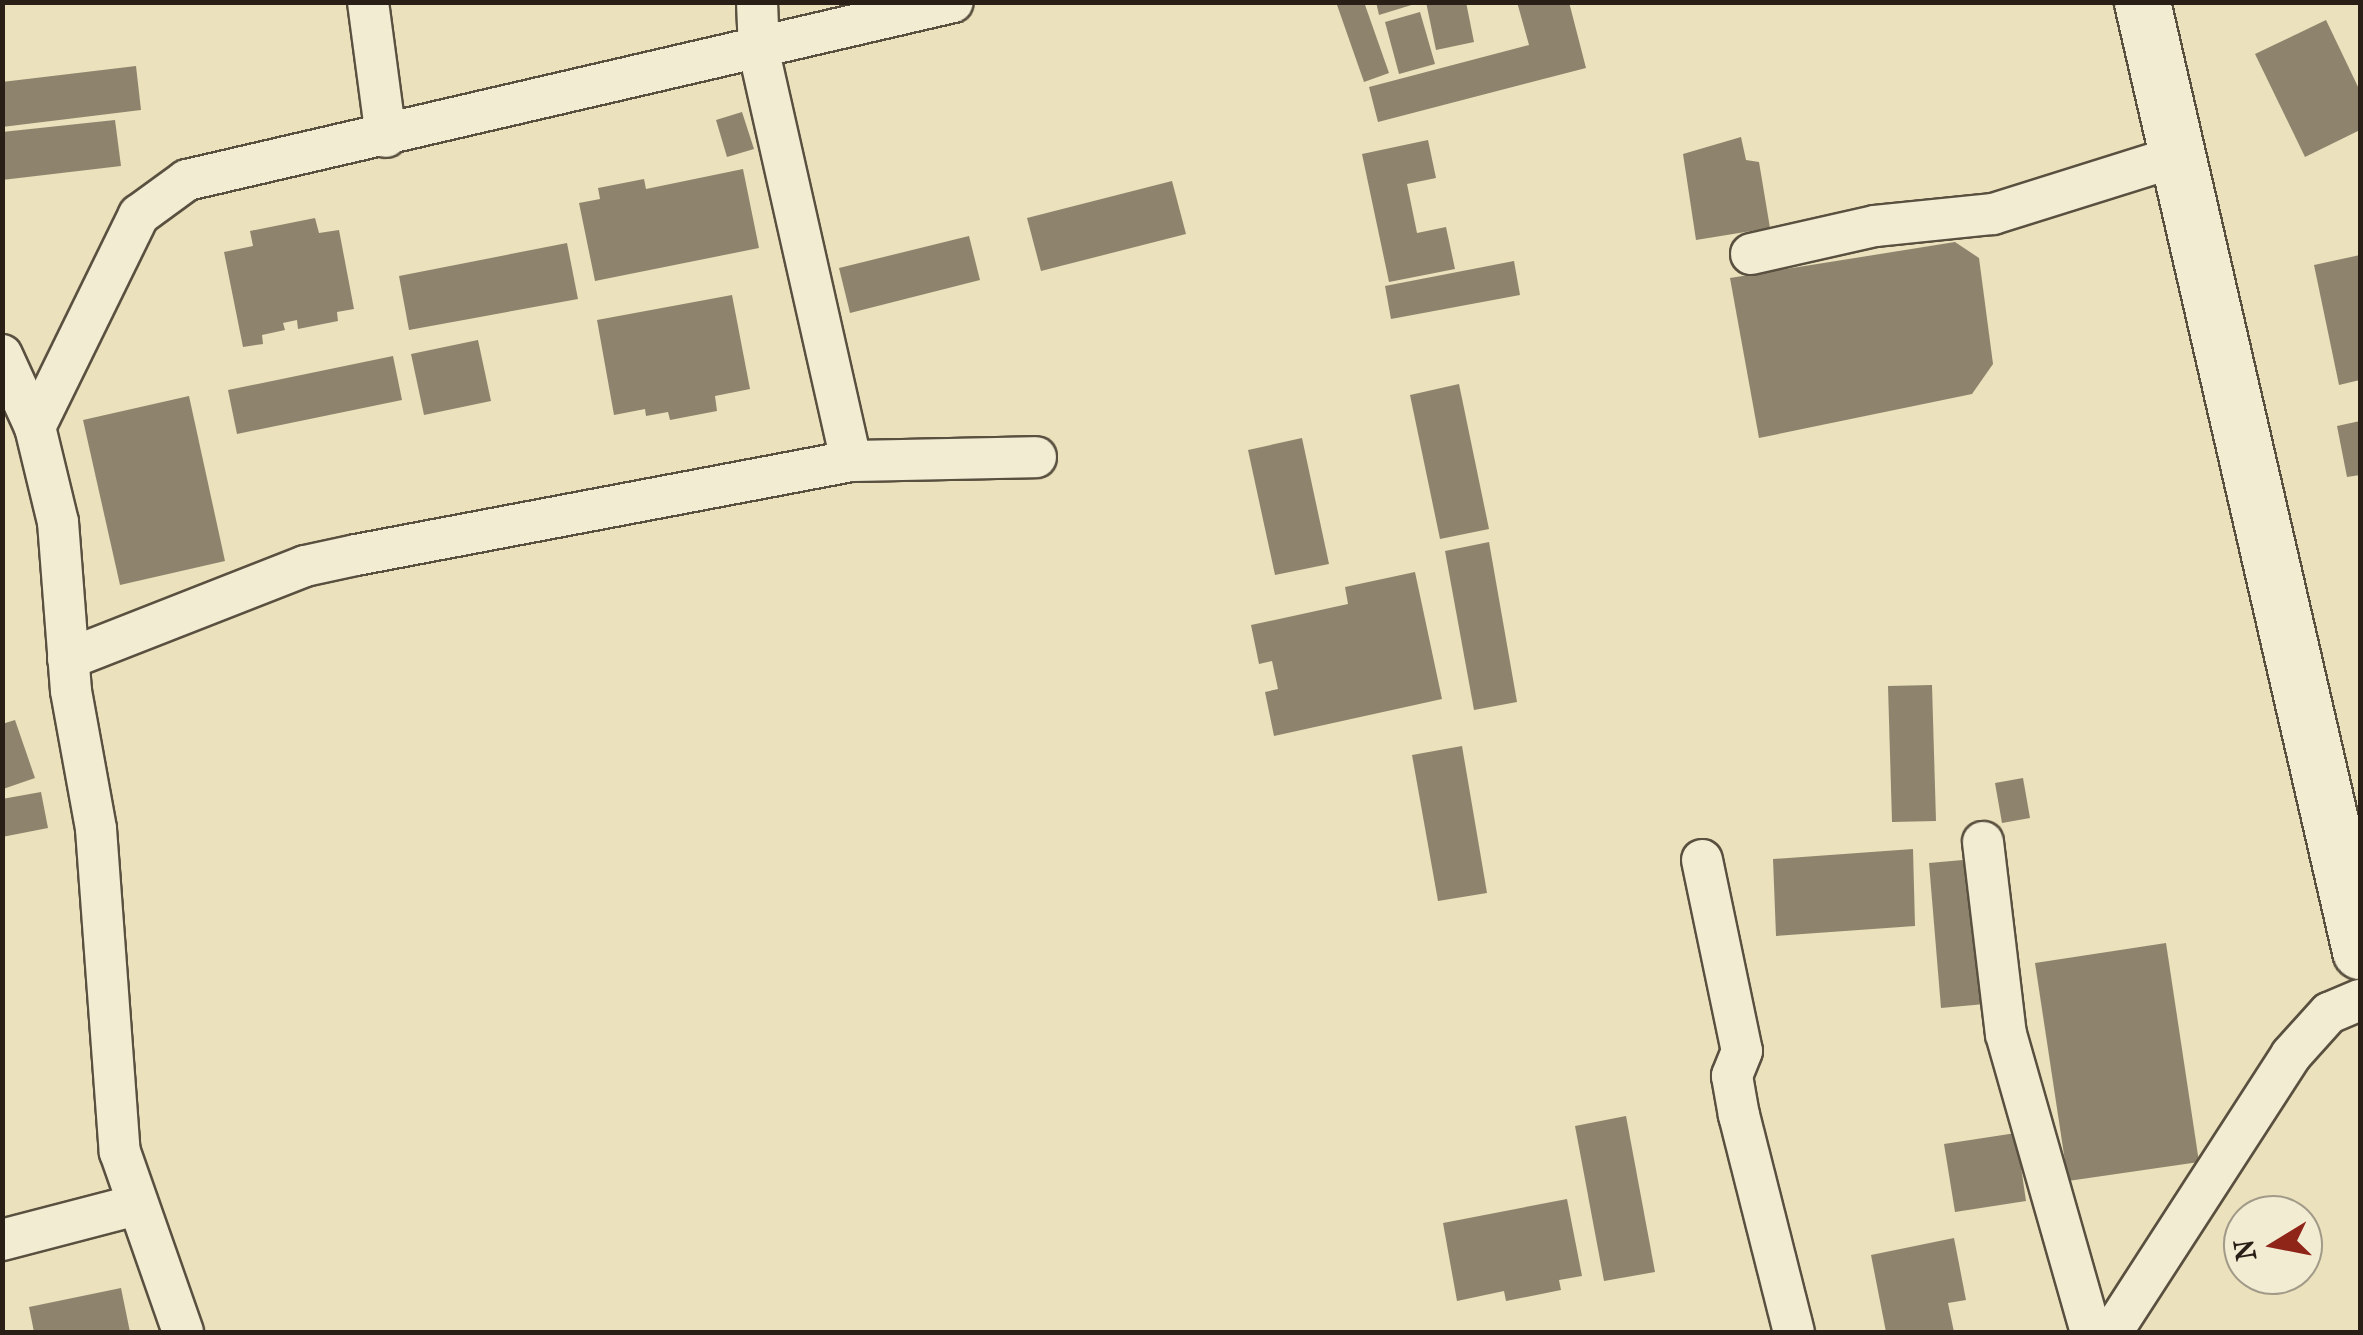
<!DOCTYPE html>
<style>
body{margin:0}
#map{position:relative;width:2363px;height:1335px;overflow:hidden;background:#ebe1bc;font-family:"IM FELL French Canon",serif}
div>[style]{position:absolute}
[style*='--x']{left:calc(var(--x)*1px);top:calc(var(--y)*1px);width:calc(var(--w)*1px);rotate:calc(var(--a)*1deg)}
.building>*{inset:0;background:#8e846d}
.roads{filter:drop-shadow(2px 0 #5a5040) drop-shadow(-2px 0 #5a5040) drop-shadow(0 2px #5a5040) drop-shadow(0 -2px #5a5040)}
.street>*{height:40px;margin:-20px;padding:0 20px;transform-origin:20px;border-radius:20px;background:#f2ecd3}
.secondary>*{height:55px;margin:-27.5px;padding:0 27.5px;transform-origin:27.5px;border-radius:27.5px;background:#f2ecd3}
span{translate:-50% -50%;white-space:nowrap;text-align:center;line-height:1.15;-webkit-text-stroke:8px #f2ecd3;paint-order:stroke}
.frame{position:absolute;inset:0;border:5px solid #2a1f17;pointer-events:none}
.north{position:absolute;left:2223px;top:1195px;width:100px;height:100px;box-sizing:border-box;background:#f2ecd3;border:2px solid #a29a88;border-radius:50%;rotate:260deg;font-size:28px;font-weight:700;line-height:40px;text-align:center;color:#2a1f17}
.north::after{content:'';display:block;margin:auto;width:35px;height:45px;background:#8f2418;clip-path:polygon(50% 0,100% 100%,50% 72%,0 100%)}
</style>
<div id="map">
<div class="building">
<i style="clip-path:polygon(1336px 2px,1364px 2px,1389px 73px,1364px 82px)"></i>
<i style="clip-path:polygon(1376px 2px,1418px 2px,1418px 3px,1379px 15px)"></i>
<i style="clip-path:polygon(1426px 2px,1466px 2px,1474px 42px,1436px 50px)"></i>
<i style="clip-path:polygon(1517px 2px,1569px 2px,1586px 68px,1378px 122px,1369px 87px,1529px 45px)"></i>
<i style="clip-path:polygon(1420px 12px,1435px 64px,1399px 74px,1385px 22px)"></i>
<i style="clip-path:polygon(2326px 20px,2360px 91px,2360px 130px,2305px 157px,2255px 54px)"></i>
<i style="clip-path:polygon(136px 66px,141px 110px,2px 127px,2px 82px)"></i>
<i style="clip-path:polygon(742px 112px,754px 149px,727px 157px,716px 120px)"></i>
<i style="clip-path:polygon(115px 120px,121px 166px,2px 180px,2px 132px)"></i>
<i style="clip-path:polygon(1741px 137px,1746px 160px,1759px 162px,1770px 228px,1696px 240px,1683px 154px)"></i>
<i style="clip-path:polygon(1428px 140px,1436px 178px,1407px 184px,1417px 233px,1446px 227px,1455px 269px,1389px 282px,1362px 154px)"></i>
<i style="clip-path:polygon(743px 169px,759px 248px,595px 281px,579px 203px,600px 199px,598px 188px,644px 179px,646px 189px)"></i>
<i style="clip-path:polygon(1172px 181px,1186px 234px,1041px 271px,1027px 218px)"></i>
<i style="clip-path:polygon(315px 218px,319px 233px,339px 230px,354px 309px,337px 312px,338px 321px,298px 329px,297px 320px,283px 323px,285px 330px,262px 335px,263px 344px,243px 347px,224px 252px,253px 246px,250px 231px)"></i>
<i style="clip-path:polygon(969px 236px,980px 280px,850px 313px,839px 268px)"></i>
<i style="clip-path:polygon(1955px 242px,1979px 258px,1993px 364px,1972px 394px,1759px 438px,1730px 278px)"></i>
<i style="clip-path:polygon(567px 243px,578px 299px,409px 330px,399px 276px)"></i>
<i style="clip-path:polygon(2360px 255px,2360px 380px,2339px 385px,2314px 265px)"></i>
<i style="clip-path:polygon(1514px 261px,1520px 295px,1391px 319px,1385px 286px)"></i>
<i style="clip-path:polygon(732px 295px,750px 389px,715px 396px,717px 411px,670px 420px,668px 412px,646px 416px,645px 409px,614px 415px,597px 320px)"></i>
<i style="clip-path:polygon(478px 340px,491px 401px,424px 415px,411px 354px)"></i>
<i style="clip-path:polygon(393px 356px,402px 400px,237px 434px,228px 390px)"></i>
<i style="clip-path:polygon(1459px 384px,1489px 529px,1440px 539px,1410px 395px)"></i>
<i style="clip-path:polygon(189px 396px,225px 561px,120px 585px,83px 420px)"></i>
<i style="clip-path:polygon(2360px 421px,2360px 475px,2347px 477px,2337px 426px)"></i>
<i style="clip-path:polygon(1302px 438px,1329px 564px,1275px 575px,1248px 450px)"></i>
<i style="clip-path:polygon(1489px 542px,1517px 702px,1474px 710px,1445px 551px)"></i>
<i style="clip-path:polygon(1415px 572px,1442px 699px,1274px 736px,1265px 692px,1278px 689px,1272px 661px,1259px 664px,1251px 625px,1348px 604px,1345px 587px)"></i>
<i style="clip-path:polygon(1932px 685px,1936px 821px,1892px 822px,1888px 686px)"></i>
<i style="clip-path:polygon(15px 720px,35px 778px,3px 789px,2px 724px)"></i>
<i style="clip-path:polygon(1462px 746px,1487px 893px,1438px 901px,1412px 755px)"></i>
<i style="clip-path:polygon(2023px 778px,2030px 818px,2002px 823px,1995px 783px)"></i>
<i style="clip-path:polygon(41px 792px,48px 828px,2px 837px,2px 799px)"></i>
<i style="clip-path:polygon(1913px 849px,1915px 926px,1776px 936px,1773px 859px)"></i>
<i style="clip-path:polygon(1974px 859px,1985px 1004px,1941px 1008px,1929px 863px)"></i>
<i style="clip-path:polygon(2166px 943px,2199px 1162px,2068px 1181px,2035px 963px)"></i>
<i style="clip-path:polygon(1626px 1116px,1655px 1272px,1604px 1281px,1575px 1126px)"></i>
<i style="clip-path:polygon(2016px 1133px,2026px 1201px,1955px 1212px,1944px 1144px)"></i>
<i style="clip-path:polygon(1567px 1199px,1582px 1276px,1559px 1280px,1561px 1290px,1506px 1301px,1504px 1291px,1457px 1301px,1443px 1223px)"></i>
<i style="clip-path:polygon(1954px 1238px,1966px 1300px,1948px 1303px,1954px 1332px,1886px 1332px,1871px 1255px)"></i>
<i style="clip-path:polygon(121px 1288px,130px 1332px,34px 1332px,29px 1307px)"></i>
</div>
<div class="roads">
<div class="street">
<i style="--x:368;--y:2;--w:136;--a:82.4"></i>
<i style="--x:757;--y:2;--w:50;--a:87.7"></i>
<i style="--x:759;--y:52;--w:419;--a:77.3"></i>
<i style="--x:1751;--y:254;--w:127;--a:-12.7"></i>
<i style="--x:1875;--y:226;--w:119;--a:-5.8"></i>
<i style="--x:1993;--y:214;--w:191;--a:-17.4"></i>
<i style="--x:2;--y:355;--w:79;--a:65.4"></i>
<i style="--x:35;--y:427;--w:98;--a:76.4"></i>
<i style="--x:58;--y:522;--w:169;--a:85.6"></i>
<i style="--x:71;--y:691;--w:140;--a:79.7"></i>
<i style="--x:96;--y:829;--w:324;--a:85.8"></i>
<i style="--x:120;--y:1152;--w:191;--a:70.7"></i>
<i style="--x:35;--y:427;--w:236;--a:-63.9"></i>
<i style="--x:139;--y:215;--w:59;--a:-36.1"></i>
<i style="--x:187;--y:180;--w:786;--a:-13.08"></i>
<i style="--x:68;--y:659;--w:255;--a:-21.4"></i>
<i style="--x:305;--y:566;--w:52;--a:-12.2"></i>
<i style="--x:356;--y:555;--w:504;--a:-10.75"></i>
<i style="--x:851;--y:461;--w:185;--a:-1.2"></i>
<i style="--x:1983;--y:842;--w:193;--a:83.2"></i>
<i style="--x:2006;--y:1034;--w:310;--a:74.1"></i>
<i style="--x:1702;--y:860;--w:195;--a:78.2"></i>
<i style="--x:1742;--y:1051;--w:27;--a:112"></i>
<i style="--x:1732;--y:1076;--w:40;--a:80"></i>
<i style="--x:1739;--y:1115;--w:224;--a:75.8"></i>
<i style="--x:2;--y:1240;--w:138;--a:-14.6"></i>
<i style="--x:2112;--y:1332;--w:330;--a:-57.1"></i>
<i style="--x:2291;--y:1055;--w:57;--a:-47.9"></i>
<i style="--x:2329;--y:1013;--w:34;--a:-23"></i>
</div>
<div class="secondary">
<i style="--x:2142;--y:2;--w:974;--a:77.06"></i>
</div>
</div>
<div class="frame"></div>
<div class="north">N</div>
</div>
